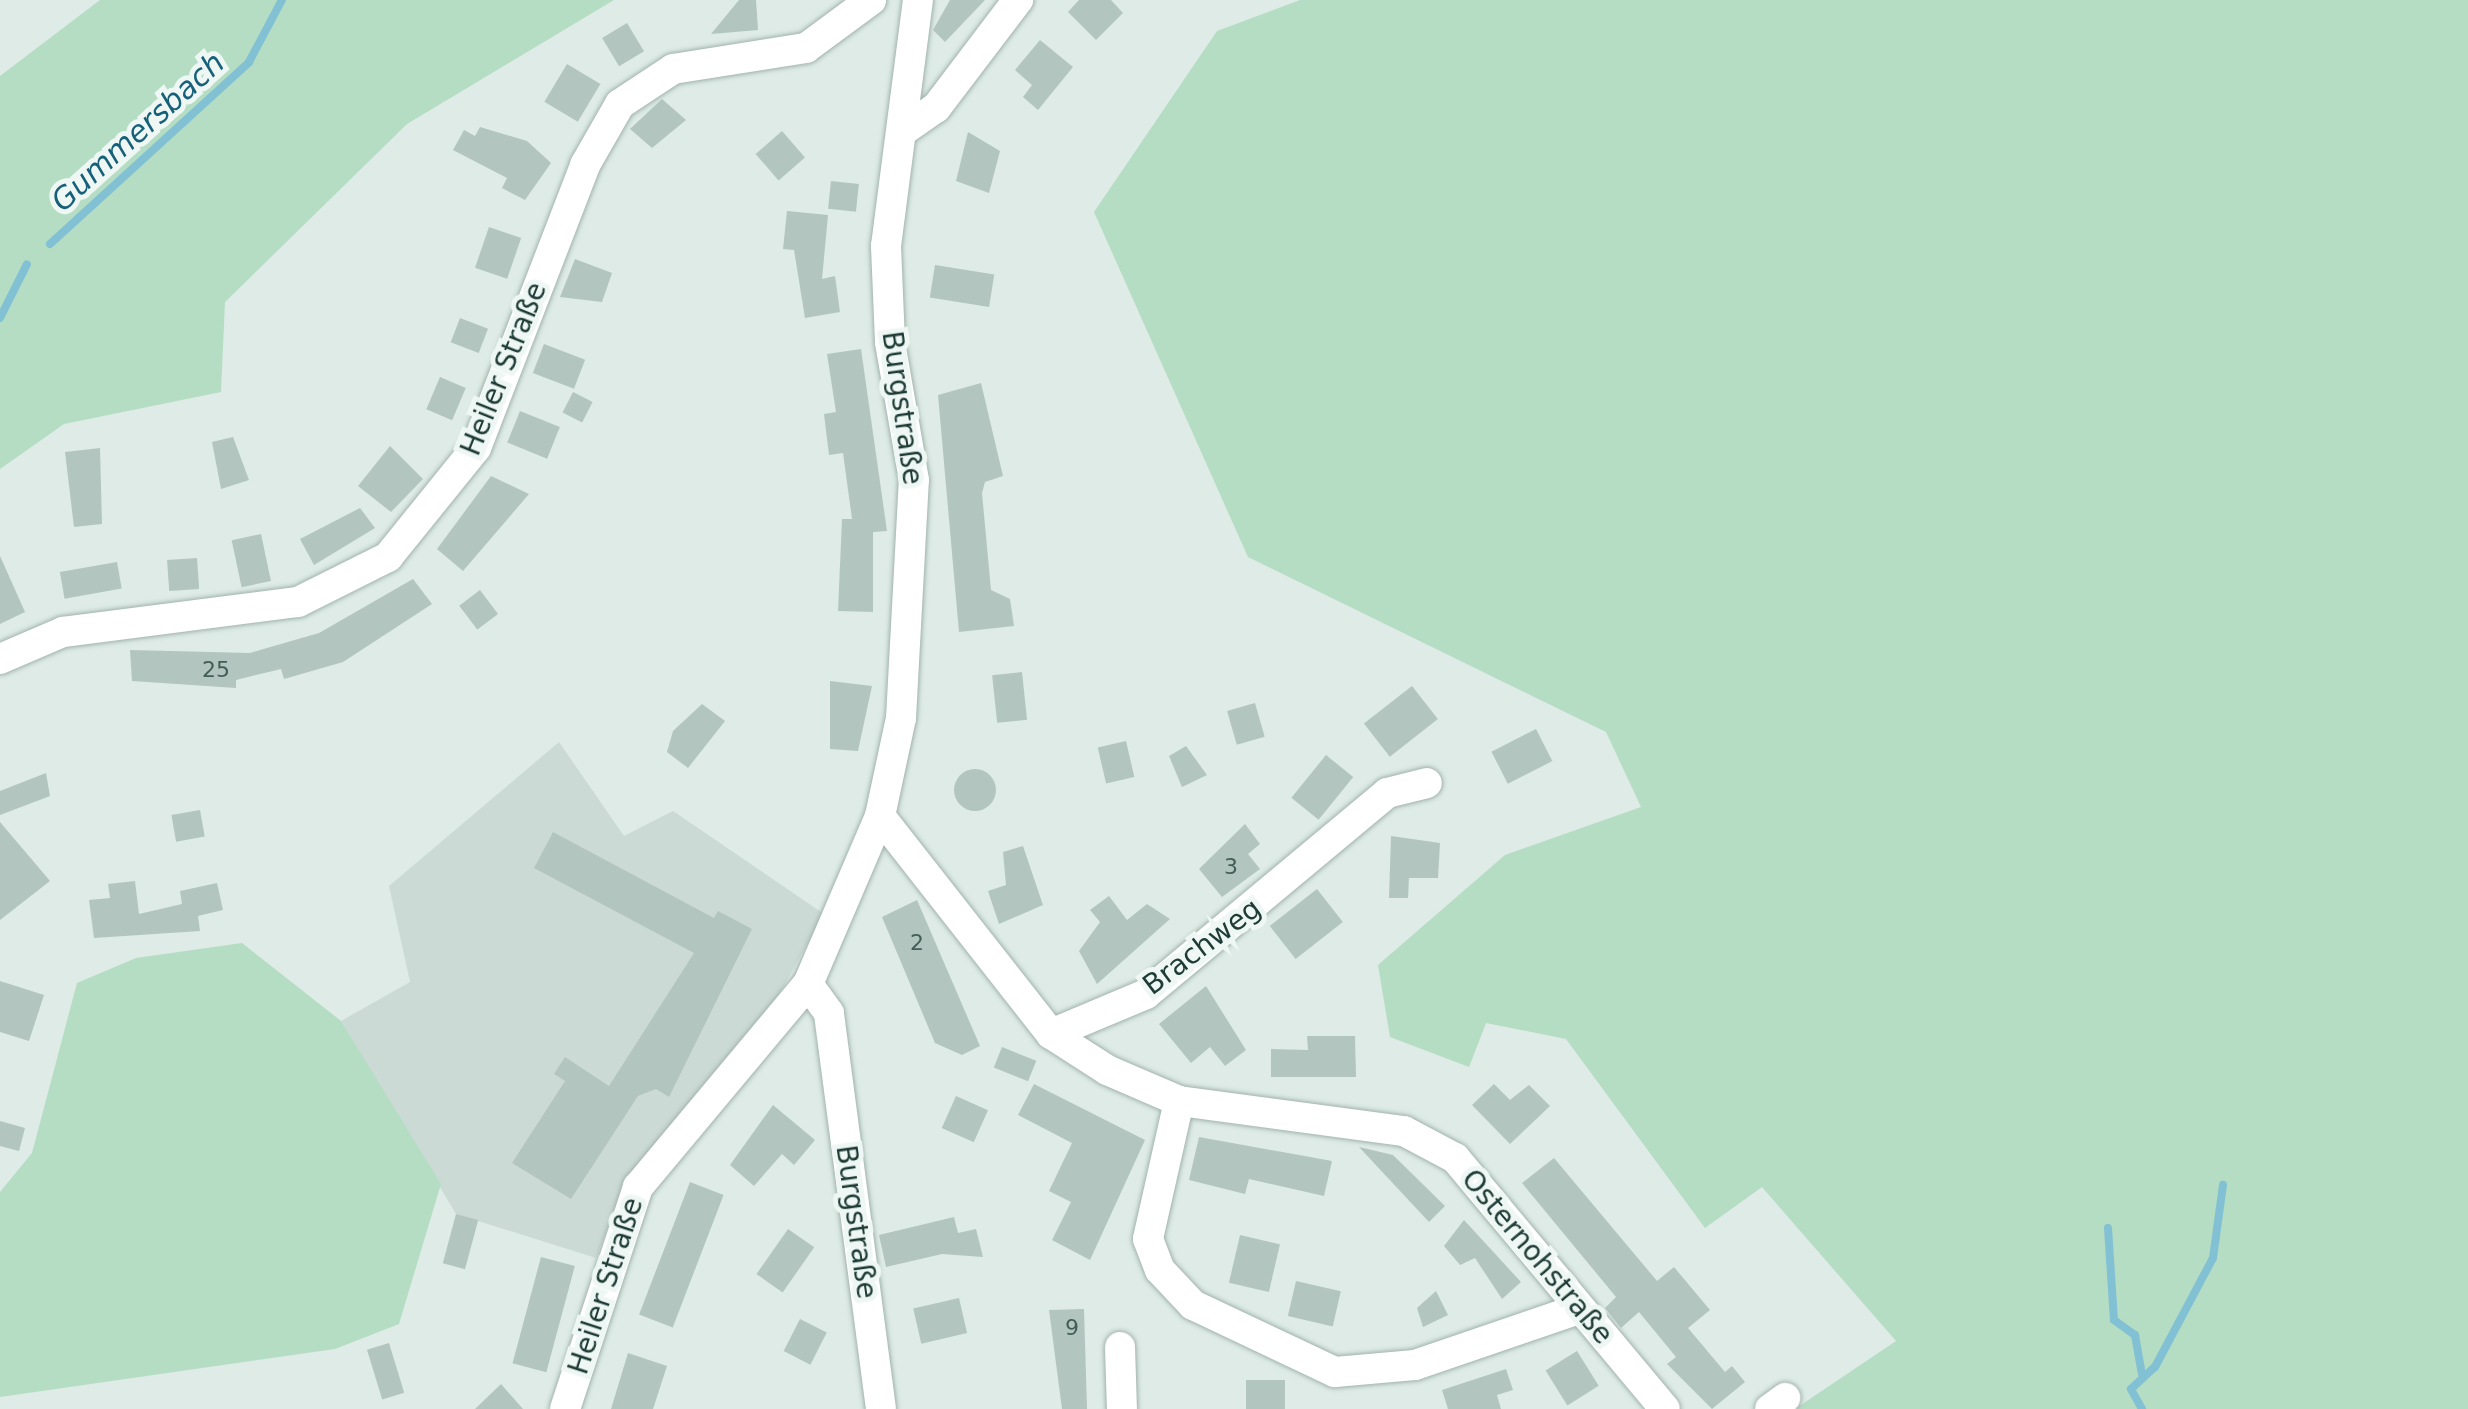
<!DOCTYPE html>
<meta charset="utf-8">
<style>
body{margin:0}
#map{position:relative;width:2468px;height:1409px;overflow:hidden;background:#deebe6;font-family:"DejaVu Sans",sans-serif}
div>[style]{position:absolute}
.built>*{inset:0;background:#ccdad5}
.green>*{inset:0;background:#b5ddc3}
.stream>*{height:8px;margin:-4px;padding:0 4px;transform-origin:4px;border-radius:4px;background:#82c1d4}
.building>*{inset:0;background:#b3c5bf;transform-origin:0 0}
.round{border-radius:50%}
.roads{filter:drop-shadow(0 0 2px #a1b3ad) drop-shadow(0 0 2px #a1b3ad)}
.minor>*{height:30px;margin:-15px;padding:0 15px;transform-origin:15px;border-radius:15px;background:#fff}
span{translate:-50% -50%;white-space:nowrap;text-align:center;line-height:1.15;-webkit-text-stroke:10px #eef7f3;paint-order:stroke}
.number-label{font-size:22px;color:#435e58}
.number-label span{-webkit-text-stroke-width:0}
.street-label{font-size:28px;color:#1e3b35}
.water-label{font-size:30px;color:#166179;font-style:italic}
</style>
<div id="map">
<div class="built">
<div style="clip-path:polygon(559px 742px,624px 836px,673px 811px,824px 914px,774px 1003px,625px 1183px,596px 1258px,456px 1214px,341px 1021px,410px 982px,389px 886px)"></div>
</div>
<div class="green">
<div style="clip-path:polygon(100px 0,614px 0,407px 124px,225px 302px,221px 392px,64px 424px,0 469px,0 76px)"></div>
<div style="clip-path:polygon(1300px 0,2468px 0,2468px 1409px,1795px 1409px,1896px 1341px,1762px 1187px,1705px 1228px,1566px 1039px,1486px 1023px,1469px 1067px,1390px 1037px,1378px 965px,1505px 855px,1641px 807px,1606px 732px,1248px 557px,1094px 212px,1217px 31px)"></div>
<div style="clip-path:polygon(242px 943px,341px 1021px,441px 1184px,399px 1324px,335px 1349px,0 1397px,0 1192px,32px 1153px,77px 983px,136px 958px)"></div>
</div>
<div class="stream">
<div style="left:50px;top:244px;width:270px;rotate:-42.4deg"></div>
<div style="left:249px;top:62px;width:70px;rotate:-62deg"></div>
<div style="left:0;top:318px;width:60px;rotate:-63.4deg"></div>
<div style="left:2108px;top:1228px;width:92px;rotate:86.3deg"></div>
<div style="left:2114px;top:1320px;width:26px;rotate:36deg"></div>
<div style="left:2135px;top:1335px;width:39px;rotate:80deg"></div>
<div style="left:2142px;top:1409px;width:23px;rotate:-119deg"></div>
<div style="left:2131px;top:1389px;width:33px;rotate:-43deg"></div>
<div style="left:2155px;top:1367px;width:123px;rotate:-62deg"></div>
<div style="left:2213px;top:1258px;width:74px;rotate:-82.2deg"></div>
</div>
<div class="building">
<div style="clip-path:polygon(739px 0,756px 0,758px 30px,711px 34px)"></div>
<div style="clip-path:polygon(950px 0,985px 0,945px 42px,933px 30px)"></div>
<div style="clip-path:polygon(1079px 0,1111px 0,1123px 13px,1096px 40px,1068px 12px)"></div>
<div style="left:627px;top:23px;width:33px;height:29px;rotate:59deg"></div>
<div style="clip-path:polygon(1040px 40px,1073px 67px,1038px 110px,1023px 97px,1032px 85px,1015px 70px)"></div>
<div style="left:567px;top:64px;width:39px;height:44px;rotate:31deg"></div>
<div style="clip-path:polygon(662px 99px,686px 120px,652px 148px,630px 129px)"></div>
<div style="clip-path:polygon(480px 127px,527px 141px,551px 163px,525px 200px,502px 188px,507px 178px,453px 150px,464px 130px,475px 136px)"></div>
<div style="left:782px;top:131px;width:35px;height:35px;rotate:49deg"></div>
<div style="clip-path:polygon(968px 132px,1000px 151px,989px 193px,956px 181px)"></div>
<div style="left:831px;top:181px;width:28px;height:28px;rotate:6deg"></div>
<div style="clip-path:polygon(787px 211px,828px 215px,822px 279px,835px 276px,840px 312px,805px 318px,794px 250px,783px 249px)"></div>
<div style="left:489px;top:227px;width:34px;height:43px;rotate:19deg"></div>
<div style="clip-path:polygon(575px 259px,612px 273px,602px 302px,560px 297px)"></div>
<div style="left:935px;top:265px;width:60px;height:33px;rotate:9deg"></div>
<div style="left:460px;top:318px;width:30px;height:26px;rotate:21deg"></div>
<div style="left:544px;top:344px;width:44px;height:31px;rotate:21deg"></div>
<div style="clip-path:polygon(861px 349px,887px 531px,873px 532px,873px 612px,838px 611px,842px 519px,852px 519px,843px 453px,829px 455px,824px 414px,836px 412px,827px 354px)"></div>
<div style="left:440px;top:377px;width:28px;height:35px;rotate:23deg"></div>
<div style="clip-path:polygon(981px 383px,1003px 476px,985px 482px,982px 493px,991px 590px,1010px 599px,1014px 626px,959px 632px,938px 395px)"></div>
<div style="left:573px;top:392px;width:22px;height:23px;rotate:27deg"></div>
<div style="left:520px;top:411px;width:43px;height:34px;rotate:22deg"></div>
<div style="clip-path:polygon(233px 437px,249px 480px,221px 489px,212px 442px)"></div>
<div style="clip-path:polygon(390px 446px,423px 479px,391px 512px,358px 486px)"></div>
<div style="clip-path:polygon(100px 448px,102px 524px,74px 527px,65px 452px)"></div>
<div style="clip-path:polygon(491px 476px,529px 494px,463px 571px,437px 549px)"></div>
<div style="clip-path:polygon(360px 508px,375px 528px,314px 565px,300px 539px)"></div>
<div style="left:261px;top:534px;width:48px;height:30px;rotate:78deg"></div>
<div style="clip-path:polygon(0 556px,25px 612px,0 624px)"></div>
<div style="left:197px;top:558px;width:31px;height:30px;rotate:86deg"></div>
<div style="left:117px;top:562px;width:27px;height:58px;rotate:80deg"></div>
<div style="clip-path:polygon(413px 579px,432px 604px,343px 662px,284px 679px,281px 669px,236px 680px,236px 688px,132px 681px,130px 650px,250px 653px,319px 633px)"></div>
<div style="left:480px;top:590px;width:30px;height:26px;rotate:53deg"></div>
<div style="left:1022px;top:672px;width:48px;height:30px;rotate:84deg"></div>
<div style="clip-path:polygon(830px 681px,872px 686px,858px 751px,830px 749px)"></div>
<div style="left:1412px;top:686px;width:42px;height:61px;rotate:52deg"></div>
<div style="left:1255px;top:703px;width:35px;height:29px;rotate:74deg"></div>
<div style="clip-path:polygon(702px 704px,725px 721px,688px 768px,667px 752px,673px 731px)"></div>
<div style="left:1536px;top:729px;width:36px;height:50px;rotate:63deg"></div>
<div style="left:1126px;top:741px;width:37px;height:29px;rotate:77deg"></div>
<div style="clip-path:polygon(1186px 746px,1207px 775px,1182px 787px,1169px 756px)"></div>
<div style="left:1326px;top:755px;width:35px;height:55px;rotate:39deg"></div>
<div class="round" style="left:954px;top:769px;width:42px;height:42px"></div>
<div style="clip-path:polygon(46px 773px,50px 796px,0 815px,0 791px)"></div>
<div style="left:200px;top:810px;width:27px;height:29px;rotate:80deg"></div>
<div style="clip-path:polygon(0 822px,50px 881px,0 920px)"></div>
<div style="clip-path:polygon(1245px 824px,1260px 844px,1248px 854px,1260px 869px,1222px 897px,1199px 869px)"></div>
<div style="clip-path:polygon(553px 832px,714px 918px,718px 911px,752px 929px,669px 1097px,656px 1089px,638px 1096px,571px 1199px,512px 1163px,565px 1081px,554px 1074px,565px 1057px,609px 1086px,694px 953px,534px 868px)"></div>
<div style="clip-path:polygon(1391px 836px,1440px 843px,1438px 878px,1409px 878px,1408px 898px,1389px 898px)"></div>
<div style="clip-path:polygon(1023px 846px,1043px 905px,999px 924px,988px 891px,1006px 885px,1003px 852px)"></div>
<div style="clip-path:polygon(135px 881px,139px 914px,182px 904px,180px 891px,217px 883px,223px 910px,198px 916px,200px 931px,94px 938px,89px 900px,110px 898px,108px 884px)"></div>
<div style="left:1317px;top:889px;width:42px;height:60px;rotate:52deg"></div>
<div style="clip-path:polygon(1109px 896px,1127px 920px,1147px 904px,1170px 919px,1097px 984px,1079px 951px,1100px 922px,1090px 910px)"></div>
<div style="clip-path:polygon(917px 900px,980px 1046px,962px 1055px,935px 1043px,882px 917px)"></div>
<div style="clip-path:polygon(0 981px,44px 995px,29px 1041px,0 1032px)"></div>
<div style="clip-path:polygon(1206px 986px,1246px 1050px,1225px 1066px,1210px 1047px,1191px 1063px,1159px 1024px)"></div>
<div style="clip-path:polygon(1307px 1036px,1355px 1036px,1356px 1077px,1271px 1077px,1271px 1049px,1308px 1050px)"></div>
<div style="left:1002px;top:1047px;width:37px;height:22px;rotate:22deg"></div>
<div style="clip-path:polygon(1034px 1084px,1145px 1140px,1090px 1260px,1052px 1240px,1071px 1202px,1049px 1191px,1072px 1143px,1018px 1115px)"></div>
<div style="clip-path:polygon(1494px 1084px,1510px 1100px,1529px 1085px,1550px 1106px,1510px 1144px,1472px 1105px)"></div>
<div style="left:956px;top:1096px;width:35px;height:35px;rotate:24deg"></div>
<div style="clip-path:polygon(773px 1105px,815px 1140px,794px 1165px,782px 1154px,754px 1186px,730px 1165px)"></div>
<div style="clip-path:polygon(0 1121px,25px 1128px,19px 1151px,0 1146px)"></div>
<div style="clip-path:polygon(1199px 1137px,1332px 1161px,1324px 1196px,1249px 1179px,1245px 1194px,1189px 1180px)"></div>
<div style="clip-path:polygon(1359px 1147px,1393px 1155px,1445px 1206px,1429px 1222px)"></div>
<div style="clip-path:polygon(1554px 1158px,1657px 1281px,1674px 1267px,1710px 1310px,1688px 1328px,1725px 1372px,1732px 1366px,1745px 1382px,1712px 1409px,1667px 1364px,1676px 1357px,1639px 1312px,1621px 1328px,1605px 1308px,1616px 1297px,1522px 1183px)"></div>
<div style="left:690px;top:1182px;width:36px;height:142px;rotate:21deg"></div>
<div style="left:456px;top:1214px;width:23px;height:51px;rotate:15deg"></div>
<div style="clip-path:polygon(954px 1217px,958px 1233px,976px 1229px,983px 1257px,942px 1254px,886px 1267px,879px 1235px)"></div>
<div style="clip-path:polygon(1464px 1220px,1521px 1282px,1502px 1299px,1475px 1258px,1460px 1265px,1444px 1246px)"></div>
<div style="left:788px;top:1229px;width:32px;height:55px;rotate:35deg"></div>
<div style="left:1240px;top:1235px;width:41px;height:49px;rotate:13deg"></div>
<div style="left:541px;top:1257px;width:35px;height:110px;rotate:15deg"></div>
<div style="left:1296px;top:1281px;width:46px;height:36px;rotate:13deg"></div>
<div style="clip-path:polygon(1436px 1291px,1448px 1315px,1423px 1327px,1417px 1308px)"></div>
<div style="left:959px;top:1298px;width:36px;height:47px;rotate:77deg"></div>
<div style="clip-path:polygon(1084px 1309px,1087px 1409px,1062px 1409px,1049px 1310px)"></div>
<div style="left:800px;top:1319px;width:30px;height:36px;rotate:27deg"></div>
<div style="left:389px;top:1343px;width:52px;height:23px;rotate:73deg"></div>
<div style="left:1577px;top:1351px;width:41px;height:37px;rotate:58deg"></div>
<div style="clip-path:polygon(628px 1353px,667px 1366px,653px 1409px,611px 1409px)"></div>
<div style="clip-path:polygon(1506px 1369px,1513px 1390px,1497px 1395px,1501px 1409px,1448px 1409px,1442px 1390px)"></div>
<div style="left:1246px;top:1380px;width:39px;height:29px"></div>
<div style="clip-path:polygon(501px 1384px,523px 1409px,475px 1409px)"></div>
</div>
<div class="roads">
<div class="minor">
<div style="left:904px;top:130px;width:39px;rotate:-35deg"></div>
<div style="left:936px;top:108px;width:136px;rotate:-52.8deg"></div>
<div style="left:0;top:659px;width:69px;rotate:-23.2deg"></div>
<div style="left:63px;top:632px;width:237px;rotate:-7.3deg"></div>
<div style="left:298px;top:602px;width:101px;rotate:-26.6deg"></div>
<div style="left:388px;top:557px;width:140px;rotate:-51.1deg"></div>
<div style="left:476px;top:448px;width:303px;rotate:-68.9deg"></div>
<div style="left:585px;top:165px;width:70px;rotate:-60.2deg"></div>
<div style="left:620px;top:104px;width:64px;rotate:-33.4deg"></div>
<div style="left:673px;top:69px;width:135px;rotate:-9deg"></div>
<div style="left:806px;top:48px;width:81px;rotate:-36.4deg"></div>
<div style="left:880px;top:816px;width:277px;rotate:51.9deg"></div>
<div style="left:1051px;top:1034px;width:67px;rotate:32.7deg"></div>
<div style="left:1107px;top:1070px;width:78px;rotate:23.3deg"></div>
<div style="left:1179px;top:1101px;width:227px;rotate:7.6deg"></div>
<div style="left:1404px;top:1131px;width:58px;rotate:27.9deg"></div>
<div style="left:1455px;top:1158px;width:327px;rotate:50.1deg"></div>
<div style="left:1051px;top:1034px;width:103px;rotate:-22.8deg"></div>
<div style="left:1146px;top:994px;width:314px;rotate:-39.8deg"></div>
<div style="left:1387px;top:793px;width:41px;rotate:-14deg"></div>
<div style="left:1179px;top:1101px;width:141px;rotate:102.7deg"></div>
<div style="left:1148px;top:1239px;width:33px;rotate:69deg"></div>
<div style="left:1160px;top:1270px;width:48px;rotate:46.7deg"></div>
<div style="left:1193px;top:1305px;width:157px;rotate:25.3deg"></div>
<div style="left:1335px;top:1372px;width:80px;rotate:-5deg"></div>
<div style="left:1415px;top:1365px;width:173px;rotate:-18.9deg"></div>
<div style="left:1120px;top:1347px;width:62px;rotate:88.2deg"></div>
<div style="left:565px;top:1409px;width:234px;rotate:-71.8deg"></div>
<div style="left:638px;top:1187px;width:265px;rotate:-50.1deg"></div>
<div style="left:881px;top:1409px;width:399px;rotate:-97.5deg"></div>
<div style="left:829px;top:1013px;width:36px;rotate:-126deg"></div>
<div style="left:808px;top:984px;width:183px;rotate:-66.8deg"></div>
<div style="left:880px;top:816px;width:100px;rotate:-77.9deg"></div>
<div style="left:901px;top:718px;width:238px;rotate:-86.9deg"></div>
<div style="left:914px;top:480px;width:140px;rotate:-99.9deg"></div>
<div style="left:890px;top:342px;width:96px;rotate:-92.4deg"></div>
<div style="left:886px;top:246px;width:248px;rotate:-82.6deg"></div>
<div style="left:1770px;top:1409px;width:19px;rotate:-36deg"></div>
</div>
</div>
<div class="number-label">
<span style="left:216px;top:670px">25</span>
<span style="left:1231px;top:867px">3</span>
<span style="left:917px;top:943px">2</span>
<span style="left:1072px;top:1328px">9</span>
</div>
<div class="street-label">
<span style="left:504px;top:369px;rotate:-68deg">Heiler Straße</span>
<span style="left:902px;top:408px;rotate:82deg">Burgstraße</span>
<span style="left:1202px;top:947px;rotate:-37deg">Brachweg</span>
<span style="left:856px;top:1222px;rotate:82deg">Burgstraße</span>
<span style="left:1537px;top:1257px;rotate:50deg">Osternohstraße</span>
<span style="left:606px;top:1286px;rotate:-72deg">Heiler Straße</span>
</div>
<div class="water-label">
<span style="left:138px;top:132px;rotate:-42deg">Gummersbach</span>
</div>
</div>
